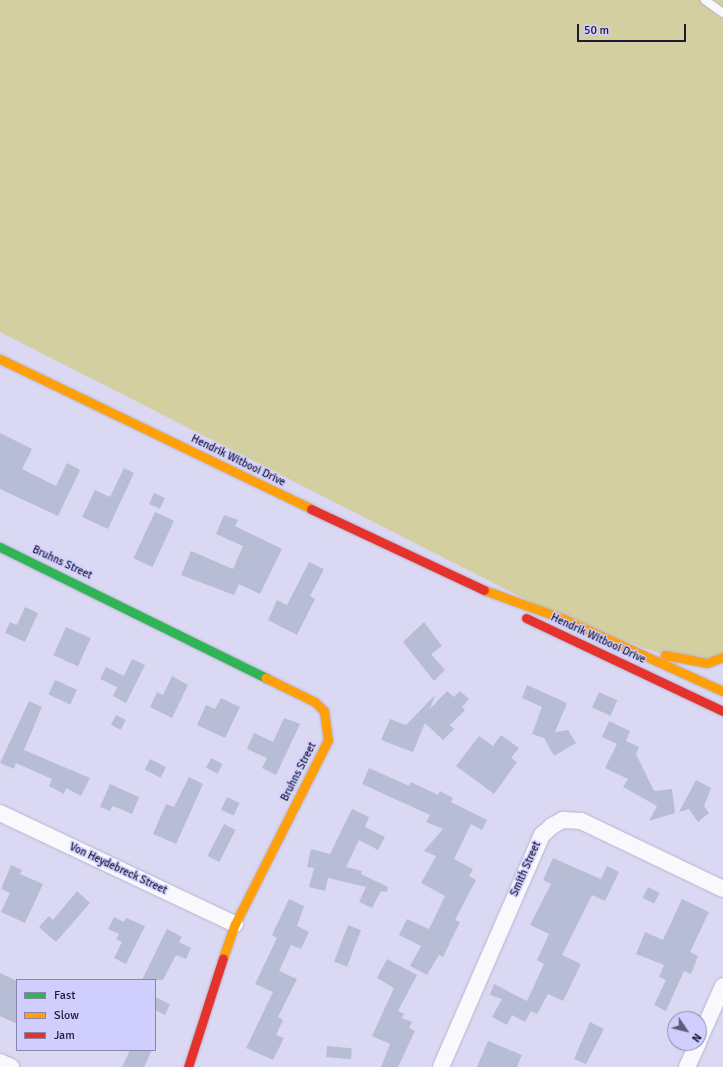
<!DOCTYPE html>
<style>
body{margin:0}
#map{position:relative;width:723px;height:1067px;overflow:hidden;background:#dad8f2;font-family:Signika,sans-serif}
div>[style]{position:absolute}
.green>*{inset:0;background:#d3cfa1}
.building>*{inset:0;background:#b8bdd6;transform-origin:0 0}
.roads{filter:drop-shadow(0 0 1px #b7b5cf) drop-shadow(0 0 1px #b7b5cf)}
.lane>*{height:8px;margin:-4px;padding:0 4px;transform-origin:4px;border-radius:4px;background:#f9f9fd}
.street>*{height:16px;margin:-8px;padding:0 8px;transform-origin:8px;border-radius:8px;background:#f9f9fd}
.fast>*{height:9px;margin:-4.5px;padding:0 4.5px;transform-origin:4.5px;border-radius:4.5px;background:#30b455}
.slow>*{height:9px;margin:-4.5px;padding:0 4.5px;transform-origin:4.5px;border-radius:4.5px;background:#ff9f0a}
.jam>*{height:9px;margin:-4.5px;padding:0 4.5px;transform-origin:4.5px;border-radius:4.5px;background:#e5322d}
span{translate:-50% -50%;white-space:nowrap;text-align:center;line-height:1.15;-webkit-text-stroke:3px #cfcefd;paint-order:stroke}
.street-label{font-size:11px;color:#1d1a37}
.legend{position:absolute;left:16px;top:979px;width:140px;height:72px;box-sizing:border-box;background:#cfcefd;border:1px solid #8886ae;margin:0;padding:5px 7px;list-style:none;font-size:12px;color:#1d1a37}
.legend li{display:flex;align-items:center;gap:8px;height:20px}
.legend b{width:20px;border:1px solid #8886ae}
.north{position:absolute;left:667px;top:1011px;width:40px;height:40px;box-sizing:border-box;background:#cfcefd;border:1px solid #8886ae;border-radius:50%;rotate:125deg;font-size:11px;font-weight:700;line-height:16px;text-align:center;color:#1d1a37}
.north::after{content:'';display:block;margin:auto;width:14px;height:18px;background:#5f5c78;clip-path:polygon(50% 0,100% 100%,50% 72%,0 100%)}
.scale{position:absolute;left:577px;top:24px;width:109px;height:18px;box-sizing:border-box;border:2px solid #1d1a37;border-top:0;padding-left:5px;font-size:12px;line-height:14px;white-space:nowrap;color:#1d1a37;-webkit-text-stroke:3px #cfcefd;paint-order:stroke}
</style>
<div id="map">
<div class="green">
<div style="clip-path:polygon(0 0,723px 0,723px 657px,675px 659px,564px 619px,0 332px)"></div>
</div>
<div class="building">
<div style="clip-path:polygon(0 433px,32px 449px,22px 469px,56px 486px,67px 463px,80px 470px,58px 516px,0 489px)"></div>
<div style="clip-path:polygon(124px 468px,134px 473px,108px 529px,82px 517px,95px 490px,110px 497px)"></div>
<div style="left:154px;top:493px;width:12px;height:12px;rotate:24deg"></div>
<div style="left:155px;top:512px;width:21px;height:51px;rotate:25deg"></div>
<div style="clip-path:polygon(224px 515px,238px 520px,235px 526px,282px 549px,260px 594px,239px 584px,234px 595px,181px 575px,191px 551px,233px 569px,243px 546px,216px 534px)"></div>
<div style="clip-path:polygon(309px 562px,324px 569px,310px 596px,315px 599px,297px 635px,268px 620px,277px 600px,287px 605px)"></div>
<div style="clip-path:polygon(25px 607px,38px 613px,25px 642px,5px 633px,10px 622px,17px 625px)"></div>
<div style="clip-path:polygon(424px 622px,442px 646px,431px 654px,445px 670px,434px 681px,403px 642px)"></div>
<div style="left:66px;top:627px;width:27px;height:31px;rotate:24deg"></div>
<div style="clip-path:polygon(132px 659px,145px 665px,126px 703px,113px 696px,117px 687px,100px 679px,106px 667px,124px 676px)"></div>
<div style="clip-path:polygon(172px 676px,188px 685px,172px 718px,150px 707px,157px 692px,163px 695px)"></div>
<div style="left:55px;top:680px;width:24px;height:16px;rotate:24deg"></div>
<div style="clip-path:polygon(527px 685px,567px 703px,555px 732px,568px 730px,576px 743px,554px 756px,544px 738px,532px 734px,542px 707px,522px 698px)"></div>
<div style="clip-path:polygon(447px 691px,454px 697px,460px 691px,469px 699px,462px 707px,465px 710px,450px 725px,454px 729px,443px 740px,425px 723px,413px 752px,381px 740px,390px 719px,406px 725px,435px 695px,430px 709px)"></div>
<div style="left:599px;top:692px;width:20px;height:17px;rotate:24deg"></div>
<div style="clip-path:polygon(221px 698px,240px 707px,225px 738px,197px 725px,206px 705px,215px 709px)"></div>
<div style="clip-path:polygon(29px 701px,42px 707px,24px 750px,90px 778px,81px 796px,66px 788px,64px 794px,49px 786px,52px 779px,16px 763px,14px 769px,0 763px)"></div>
<div style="left:116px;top:715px;width:11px;height:11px;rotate:27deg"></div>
<div style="clip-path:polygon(284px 718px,300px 724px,276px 775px,262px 768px,267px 758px,247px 749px,254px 733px,273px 742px)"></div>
<div style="clip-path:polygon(609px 721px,630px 731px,626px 741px,639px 747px,636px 754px,654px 791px,672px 789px,675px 813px,649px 821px,657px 806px,623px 787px,628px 779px,605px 768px,617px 744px,602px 737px)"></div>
<div style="clip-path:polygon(501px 735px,519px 748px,511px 758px,517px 762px,494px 794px,456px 766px,479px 736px,493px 746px)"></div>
<div style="left:211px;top:758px;width:13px;height:11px;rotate:27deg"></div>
<div style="left:150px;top:759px;width:18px;height:12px;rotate:27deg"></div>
<div style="clip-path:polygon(369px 768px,409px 786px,411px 782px,438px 795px,440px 791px,453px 798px,451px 802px,487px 820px,482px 830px,471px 824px,454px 859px,473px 869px,469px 876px,476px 880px,455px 920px,460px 922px,443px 957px,439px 955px,427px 975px,410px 966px,421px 946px,399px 935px,407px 919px,429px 929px,445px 896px,421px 883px,436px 856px,424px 851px,443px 829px,426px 822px,430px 815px,362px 784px)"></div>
<div style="clip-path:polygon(189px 777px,203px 784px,176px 844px,153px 834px,166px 804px,174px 807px)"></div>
<div style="clip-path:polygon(696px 780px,711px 788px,704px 806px,709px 813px,698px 822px,689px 809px,679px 812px)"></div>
<div style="clip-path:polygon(110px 784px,139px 797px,132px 814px,113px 806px,110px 811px,100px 807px)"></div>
<div style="left:227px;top:797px;width:14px;height:14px;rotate:25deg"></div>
<div style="clip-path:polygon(352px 809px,369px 817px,365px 827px,385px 837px,378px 850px,359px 840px,346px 867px,362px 871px,361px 874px,388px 887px,387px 892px,381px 891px,372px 908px,359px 902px,366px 887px,328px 878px,325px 891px,309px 887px,314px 868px,307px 867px,311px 849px,330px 854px)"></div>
<div style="left:224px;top:824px;width:13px;height:36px;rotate:27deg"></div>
<div style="clip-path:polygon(553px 858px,601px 879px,607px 866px,619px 872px,605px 901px,592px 895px,562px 955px,581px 964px,563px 1001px,548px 994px,537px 1014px,531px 1011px,525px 1022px,512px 1015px,507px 1025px,492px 1017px,502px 999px,490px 995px,494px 984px,527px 1001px,544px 964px,537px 960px,549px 934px,530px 925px,551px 884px,543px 880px)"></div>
<div style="clip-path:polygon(11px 865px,22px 870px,20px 874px,43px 884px,25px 923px,1px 912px,10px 893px,1px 889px)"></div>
<div style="left:648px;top:887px;width:13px;height:12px;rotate:27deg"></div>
<div style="clip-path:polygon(77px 891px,90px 903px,56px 942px,39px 927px,49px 916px,53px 920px)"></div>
<div style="clip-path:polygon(289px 899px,304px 906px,297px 926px,309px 932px,301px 949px,291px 945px,279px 971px,297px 979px,278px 1017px,283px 1020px,276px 1035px,284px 1038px,273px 1060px,246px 1048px,273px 992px,255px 984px,277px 938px,272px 935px)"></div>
<div style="clip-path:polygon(682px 899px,709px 912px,690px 952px,698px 956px,691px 974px,684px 971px,666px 1011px,654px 1005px,666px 980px,659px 977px,664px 965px,636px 954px,645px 932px,663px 940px)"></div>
<div style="clip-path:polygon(114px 917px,124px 922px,126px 918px,145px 926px,126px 964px,114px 958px,122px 942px,116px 939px,119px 934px,108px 929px)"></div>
<div style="left:348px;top:925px;width:14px;height:39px;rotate:21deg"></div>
<div style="clip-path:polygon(167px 929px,182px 937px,179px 942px,191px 948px,186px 959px,176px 955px,163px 980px,142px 980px)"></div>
<div style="clip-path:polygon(387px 959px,417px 975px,398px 1011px,404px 1014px,402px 1018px,412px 1022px,409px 1028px,415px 1031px,398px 1067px,381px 1067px,390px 1044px,372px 1036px,394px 988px,377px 978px)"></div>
<div style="clip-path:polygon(0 973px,17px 981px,17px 1024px,0 1016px)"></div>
<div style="clip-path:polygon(155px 997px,170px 1004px,165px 1015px,155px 1010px)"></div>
<div style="clip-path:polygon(590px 1022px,604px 1029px,586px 1064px,574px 1059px)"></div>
<div style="clip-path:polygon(488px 1041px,522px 1055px,517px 1067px,477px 1067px)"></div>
<div style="left:327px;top:1046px;width:25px;height:11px;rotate:5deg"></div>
<div style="clip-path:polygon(130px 1050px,152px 1050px,144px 1067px,122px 1067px)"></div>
</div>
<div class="roads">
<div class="lane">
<div style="left:705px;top:0;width:22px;rotate:36deg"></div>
</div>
<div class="street">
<div style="left:0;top:813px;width:260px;rotate:25.3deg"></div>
<div style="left:699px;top:1040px;width:59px;rotate:-66deg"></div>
<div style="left:0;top:1062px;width:12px;rotate:24deg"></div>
<div style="left:441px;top:1067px;width:253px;rotate:-66.5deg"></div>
<div style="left:542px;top:835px;width:13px;rotate:-42deg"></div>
<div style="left:552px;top:826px;width:13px;rotate:-29deg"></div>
<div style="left:563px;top:820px;width:18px;rotate:3deg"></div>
<div style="left:581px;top:821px;width:157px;rotate:25.6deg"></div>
<div style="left:687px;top:1067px;width:26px;rotate:-65deg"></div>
</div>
<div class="fast">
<div style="left:0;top:547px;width:297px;rotate:26.2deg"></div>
</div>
<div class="slow">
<div style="left:0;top:359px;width:345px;rotate:25.7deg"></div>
<div style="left:484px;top:590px;width:85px;rotate:19.9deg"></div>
<div style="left:564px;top:619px;width:175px;rotate:24.4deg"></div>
<div style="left:665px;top:655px;width:43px;rotate:10.8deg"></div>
<div style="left:707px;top:663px;width:17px;rotate:-21deg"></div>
<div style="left:223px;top:958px;width:36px;rotate:-71deg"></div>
<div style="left:235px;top:924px;width:206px;rotate:-63.2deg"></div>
<div style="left:328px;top:740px;width:29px;rotate:-98deg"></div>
<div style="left:324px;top:711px;width:13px;rotate:-135deg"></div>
<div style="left:315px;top:702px;width:55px;rotate:-153.9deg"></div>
</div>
<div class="jam">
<div style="left:311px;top:509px;width:191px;rotate:25.1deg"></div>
<div style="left:526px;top:618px;width:218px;rotate:25.3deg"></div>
<div style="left:188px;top:1067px;width:114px;rotate:-72.2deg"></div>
</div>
</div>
<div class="street-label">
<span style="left:238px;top:461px;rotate:26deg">Hendrik Witbooi Drive</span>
<span style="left:62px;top:563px;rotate:25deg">Bruhns Street</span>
<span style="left:598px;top:639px;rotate:25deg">Hendrik Witbooi Drive</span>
<span style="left:299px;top:772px;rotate:-63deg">Bruhns Street</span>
<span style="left:118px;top:869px;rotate:25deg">Von Heydebreck Street</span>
<span style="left:526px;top:869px;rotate:-66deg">Smith Street</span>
</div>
<ul class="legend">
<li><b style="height:5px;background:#30b455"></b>Fast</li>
<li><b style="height:5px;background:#ff9f0a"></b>Slow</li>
<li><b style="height:5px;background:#e5322d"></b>Jam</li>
</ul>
<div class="north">N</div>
<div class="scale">50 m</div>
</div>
